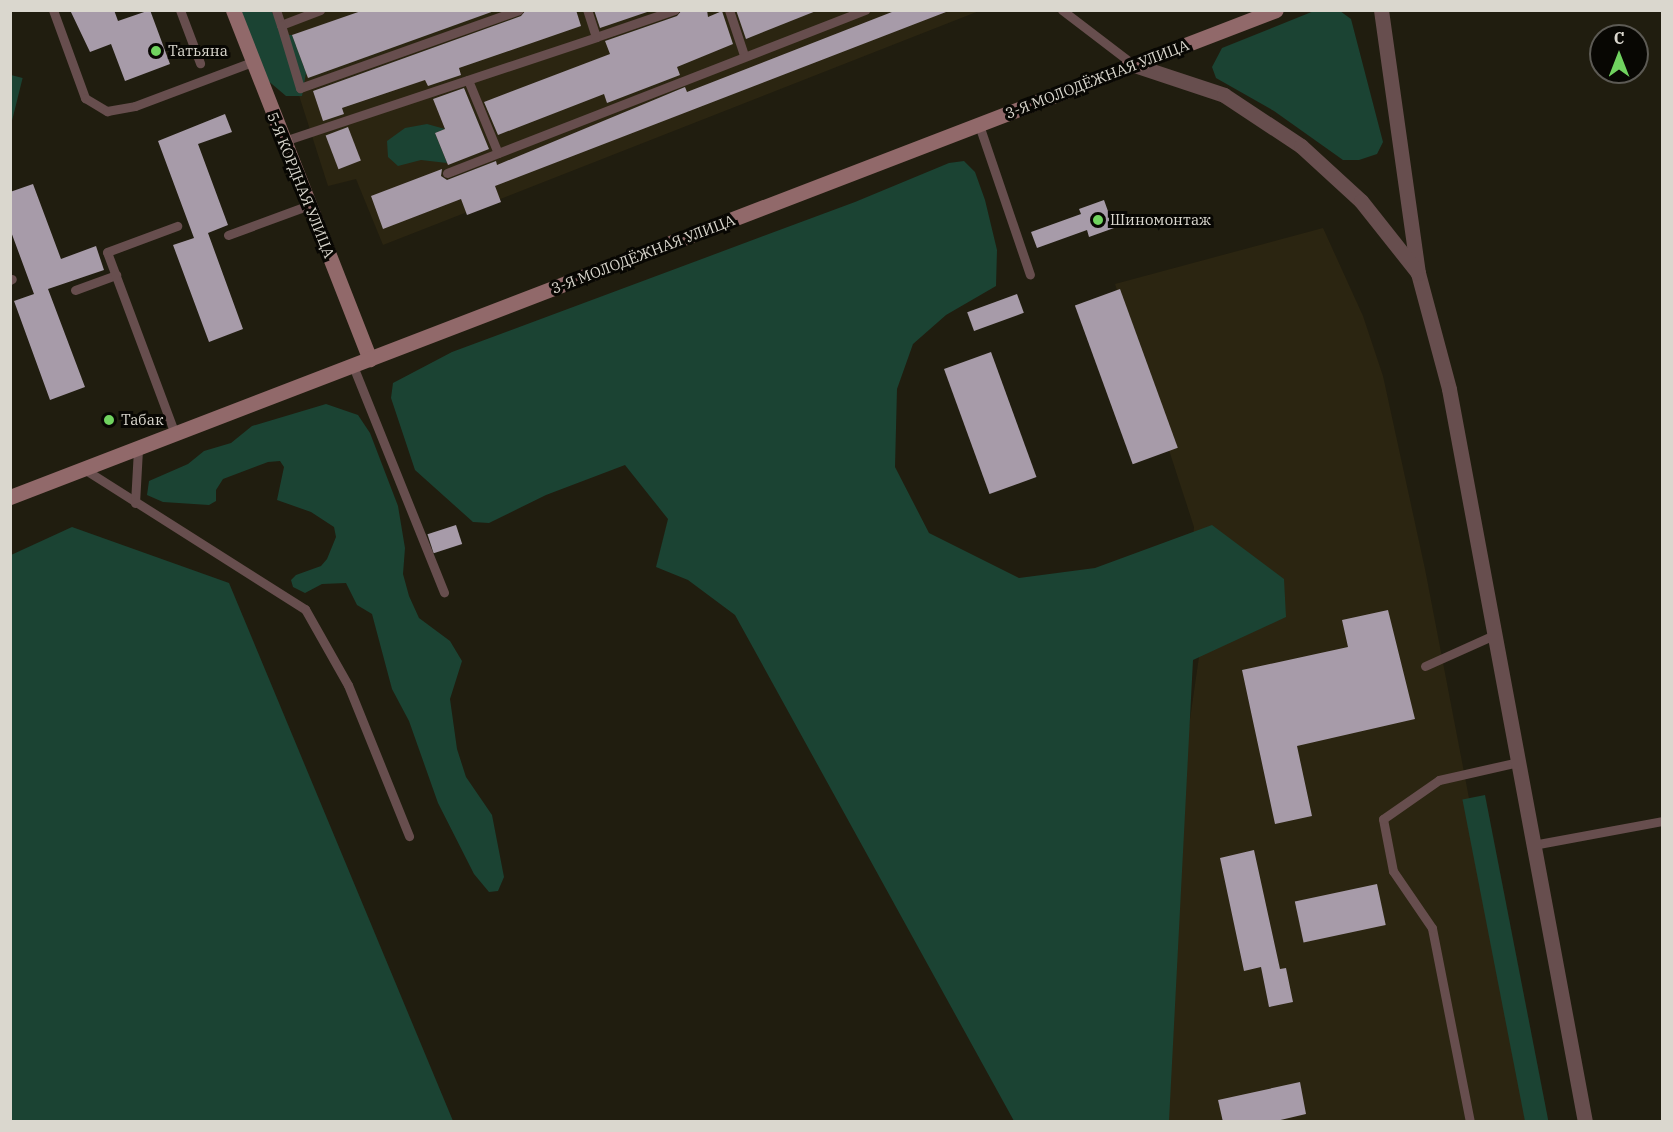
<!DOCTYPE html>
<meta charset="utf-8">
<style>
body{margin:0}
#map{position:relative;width:1673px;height:1132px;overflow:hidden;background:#201d0f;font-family:"IBM Plex Serif",serif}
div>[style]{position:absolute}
.built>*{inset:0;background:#2b2511}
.green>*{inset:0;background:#1b4333;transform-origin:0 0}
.building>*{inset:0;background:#a79ba9;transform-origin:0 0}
.service>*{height:9px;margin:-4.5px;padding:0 4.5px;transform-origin:4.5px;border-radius:4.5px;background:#674e4e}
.minor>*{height:15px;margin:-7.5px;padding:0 7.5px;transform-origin:7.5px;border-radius:7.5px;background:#674e4e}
.secondary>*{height:15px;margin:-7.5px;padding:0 7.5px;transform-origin:7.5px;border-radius:7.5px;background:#91696a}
.dots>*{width:16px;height:16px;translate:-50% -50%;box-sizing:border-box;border:3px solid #080703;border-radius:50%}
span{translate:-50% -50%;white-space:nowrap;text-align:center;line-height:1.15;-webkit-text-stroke:6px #080703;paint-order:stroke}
.poi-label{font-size:15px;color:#dad7ce}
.left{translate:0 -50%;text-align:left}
.street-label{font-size:15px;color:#dad7ce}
.frame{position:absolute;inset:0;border:12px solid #dad7ce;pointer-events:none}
.north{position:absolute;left:1589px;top:24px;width:60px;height:60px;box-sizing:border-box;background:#080703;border:2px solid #5c5a54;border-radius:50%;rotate:0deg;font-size:16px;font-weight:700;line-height:24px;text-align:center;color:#dad7ce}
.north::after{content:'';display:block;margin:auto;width:21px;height:27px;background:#70d35f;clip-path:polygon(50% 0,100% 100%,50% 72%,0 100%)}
</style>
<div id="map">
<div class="built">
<div style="clip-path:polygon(272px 11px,979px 11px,383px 245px,356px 179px,328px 186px)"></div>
<div style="clip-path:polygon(1323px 228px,1363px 316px,1383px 376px,1425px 569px,1531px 1121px,1132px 1121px,1200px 650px,1183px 651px,1194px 527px,1115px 284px)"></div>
</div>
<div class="green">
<div style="clip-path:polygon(237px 11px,271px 11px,287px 35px,292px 35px,306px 73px,302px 96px,286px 96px,266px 79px)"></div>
<div style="clip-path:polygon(1314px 11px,1340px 11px,1351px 19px,1383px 142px,1377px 154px,1359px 160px,1343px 160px,1274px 111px,1216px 78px,1212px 67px,1222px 48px)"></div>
<div style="left:11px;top:75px;width:12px;height:85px;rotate:14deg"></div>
<div style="clip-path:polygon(427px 124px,445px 129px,435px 133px,447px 163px,421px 160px,398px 166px,388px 157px,387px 141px,405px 128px)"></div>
<div style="clip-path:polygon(964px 161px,975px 172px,985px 200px,997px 250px,996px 286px,946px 315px,913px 344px,897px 389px,895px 467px,929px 533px,1019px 578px,1095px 568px,1212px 525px,1284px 579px,1286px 617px,1193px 660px,1169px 1121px,1014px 1121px,735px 615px,688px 580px,656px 567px,668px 519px,625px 465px,546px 495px,489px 523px,473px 522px,415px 470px,391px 398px,393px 383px,452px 352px,855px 202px,949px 163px)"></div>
<div style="clip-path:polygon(326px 404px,358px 415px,370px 433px,398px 506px,405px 548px,403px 574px,409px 596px,419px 618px,450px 641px,462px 661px,450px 699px,457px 749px,466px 777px,492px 815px,504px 877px,498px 891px,489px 892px,474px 874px,438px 803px,409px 721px,392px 689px,372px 614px,357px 605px,346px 583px,322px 584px,305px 593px,293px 587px,291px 580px,296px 575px,321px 566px,327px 559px,336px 537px,334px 527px,311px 512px,277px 500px,284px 467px,280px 461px,268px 462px,223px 479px,216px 490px,216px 501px,209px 505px,163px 502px,147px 495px,149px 481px,188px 464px,204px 451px,231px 443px,252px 426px)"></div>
<div style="clip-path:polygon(72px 527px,229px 583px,453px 1121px,11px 1121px,11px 555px)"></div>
<div style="left:1485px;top:795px;width:332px;height:23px;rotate:79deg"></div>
</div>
<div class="building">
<div style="clip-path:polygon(70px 10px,114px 10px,118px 21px,150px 10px,170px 64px,125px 81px,111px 44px,90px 52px)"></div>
<div style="clip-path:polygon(364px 10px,497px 10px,308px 78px,292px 35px)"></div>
<div style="clip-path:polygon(526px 10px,576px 10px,581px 26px,459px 68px,461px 75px,428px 86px,425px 80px,342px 108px,344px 114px,323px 121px,313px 91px,521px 16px)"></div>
<div style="clip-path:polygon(594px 10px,653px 10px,600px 28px)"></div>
<div style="clip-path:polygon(682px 10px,707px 10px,708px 17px,722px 11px,733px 44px,677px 67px,680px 75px,607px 103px,604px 94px,498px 135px,484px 102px,610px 54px,605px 41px,677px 16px)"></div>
<div style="clip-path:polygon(736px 10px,816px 10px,816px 11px,746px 39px)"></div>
<div style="clip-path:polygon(897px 10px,946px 12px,495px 186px,501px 202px,467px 215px,461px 199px,383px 229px,371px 196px,442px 169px,441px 176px,447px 180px,496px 161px,497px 165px,685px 87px,687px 92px)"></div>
<div style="clip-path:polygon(464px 88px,489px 149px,448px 165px,435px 133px,445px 129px,433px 99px)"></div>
<div style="clip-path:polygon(225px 114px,232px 132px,198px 144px,228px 225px,208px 233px,243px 329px,209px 342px,173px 245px,194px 238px,158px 141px)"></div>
<div style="left:348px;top:127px;width:36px;height:24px;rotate:69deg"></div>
<div style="clip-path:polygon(33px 184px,61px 259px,96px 246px,104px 270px,48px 289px,85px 387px,50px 400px,14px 301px,34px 294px,10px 229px,10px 192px)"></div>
<div style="clip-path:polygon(1104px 200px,1114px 228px,1089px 237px,1087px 230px,1037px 248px,1031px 232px,1081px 214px,1079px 209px)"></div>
<div style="left:1120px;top:289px;width:169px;height:48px;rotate:70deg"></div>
<div style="left:1017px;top:294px;width:20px;height:53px;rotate:70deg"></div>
<div style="left:991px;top:352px;width:133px;height:50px;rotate:70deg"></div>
<div style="left:456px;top:525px;width:20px;height:30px;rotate:72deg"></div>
<div style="clip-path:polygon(1388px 610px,1415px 719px,1297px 746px,1312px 816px,1275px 824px,1242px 670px,1348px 647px,1342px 620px)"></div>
<div style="clip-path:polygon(1254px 850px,1280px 969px,1286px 968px,1293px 1002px,1269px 1007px,1261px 967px,1244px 971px,1220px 858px)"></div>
<div style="left:1377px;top:884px;width:42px;height:84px;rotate:78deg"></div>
<div style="clip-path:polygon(1300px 1082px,1306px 1114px,1272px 1122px,1223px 1122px,1218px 1100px)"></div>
</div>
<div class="service">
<div style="left:53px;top:10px;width:94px;rotate:70deg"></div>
<div style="left:85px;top:98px;width:26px;rotate:31deg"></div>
<div style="left:107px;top:111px;width:28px;rotate:-10deg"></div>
<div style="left:135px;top:106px;width:125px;rotate:-20.6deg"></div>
<div style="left:180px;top:10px;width:57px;rotate:69.3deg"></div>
<div style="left:276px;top:10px;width:16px;rotate:72deg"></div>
<div style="left:281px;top:25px;width:42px;rotate:-21deg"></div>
<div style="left:729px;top:10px;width:47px;rotate:71.6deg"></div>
<div style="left:1062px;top:10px;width:91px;rotate:37.4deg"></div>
<div style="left:281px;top:25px;width:66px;rotate:73.2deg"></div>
<div style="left:300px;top:88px;width:232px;rotate:-19.6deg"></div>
<div style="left:596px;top:37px;width:83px;rotate:-18.9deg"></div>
<div style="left:468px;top:80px;width:79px;rotate:67.7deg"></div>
<div style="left:979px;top:125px;width:158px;rotate:71.2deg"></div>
<div style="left:284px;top:141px;width:329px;rotate:-18.4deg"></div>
<div style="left:596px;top:37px;width:28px;rotate:-108deg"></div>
<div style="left:447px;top:173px;width:449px;rotate:-21.3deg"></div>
<div style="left:228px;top:235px;width:86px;rotate:-20.3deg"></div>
<div style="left:10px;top:280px;width:2px;rotate:-27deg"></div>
<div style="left:75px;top:290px;width:44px;rotate:-20.1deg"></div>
<div style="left:353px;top:366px;width:244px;rotate:68.1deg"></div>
<div style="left:175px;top:434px;width:194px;rotate:-110.5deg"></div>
<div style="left:107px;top:252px;width:75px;rotate:-20.4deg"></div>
<div style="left:84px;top:469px;width:262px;rotate:32.4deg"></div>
<div style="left:305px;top:609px;width:87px;rotate:60.5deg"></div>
<div style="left:348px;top:685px;width:163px;rotate:68deg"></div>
<div style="left:135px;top:503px;width:54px;rotate:-86.8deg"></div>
<div style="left:1425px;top:666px;width:76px;rotate:-24.2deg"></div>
<div style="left:1533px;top:845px;width:131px;rotate:-10.5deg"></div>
<div style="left:1470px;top:1122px;width:198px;rotate:-101.1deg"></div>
<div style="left:1432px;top:928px;width:69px;rotate:-124.4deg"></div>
<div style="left:1393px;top:871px;width:53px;rotate:-100.9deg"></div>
<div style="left:1383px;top:819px;width:68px;rotate:-34.9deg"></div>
<div style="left:1439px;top:780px;width:81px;rotate:-12.8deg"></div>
</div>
<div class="minor">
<div style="left:1381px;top:10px;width:266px;rotate:82deg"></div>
<div style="left:1418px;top:273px;width:120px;rotate:75deg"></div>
<div style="left:1449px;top:389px;width:746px;rotate:79.49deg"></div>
<div style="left:1134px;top:65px;width:95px;rotate:18.4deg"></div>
<div style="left:1224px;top:95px;width:92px;rotate:33.5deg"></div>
<div style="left:1301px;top:146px;width:81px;rotate:42.5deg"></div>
<div style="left:1361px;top:201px;width:92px;rotate:51.6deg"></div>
</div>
<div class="secondary">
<div style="left:233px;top:10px;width:375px;rotate:68.6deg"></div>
<div style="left:10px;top:497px;width:1356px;rotate:-21.04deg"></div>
</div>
<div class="dots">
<div style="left:156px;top:51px;background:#70d35f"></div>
<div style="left:1098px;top:220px;background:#70d35f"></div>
<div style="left:109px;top:420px;background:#70d35f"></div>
</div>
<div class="poi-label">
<span class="left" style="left:168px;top:51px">Татьяна</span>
<span class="left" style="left:1110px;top:220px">Шиномонтаж</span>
<span class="left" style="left:121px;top:420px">Табак</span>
</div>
<div class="street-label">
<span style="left:1097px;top:79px;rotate:-21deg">3-Я МОЛОДЁЖНАЯ УЛИЦА</span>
<span style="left:301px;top:185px;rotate:68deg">5-Я КОРДНАЯ УЛИЦА</span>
<span style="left:643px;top:254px;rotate:-21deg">3-Я МОЛОДЁЖНАЯ УЛИЦА</span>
</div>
<div class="frame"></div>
<div class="north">С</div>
</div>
